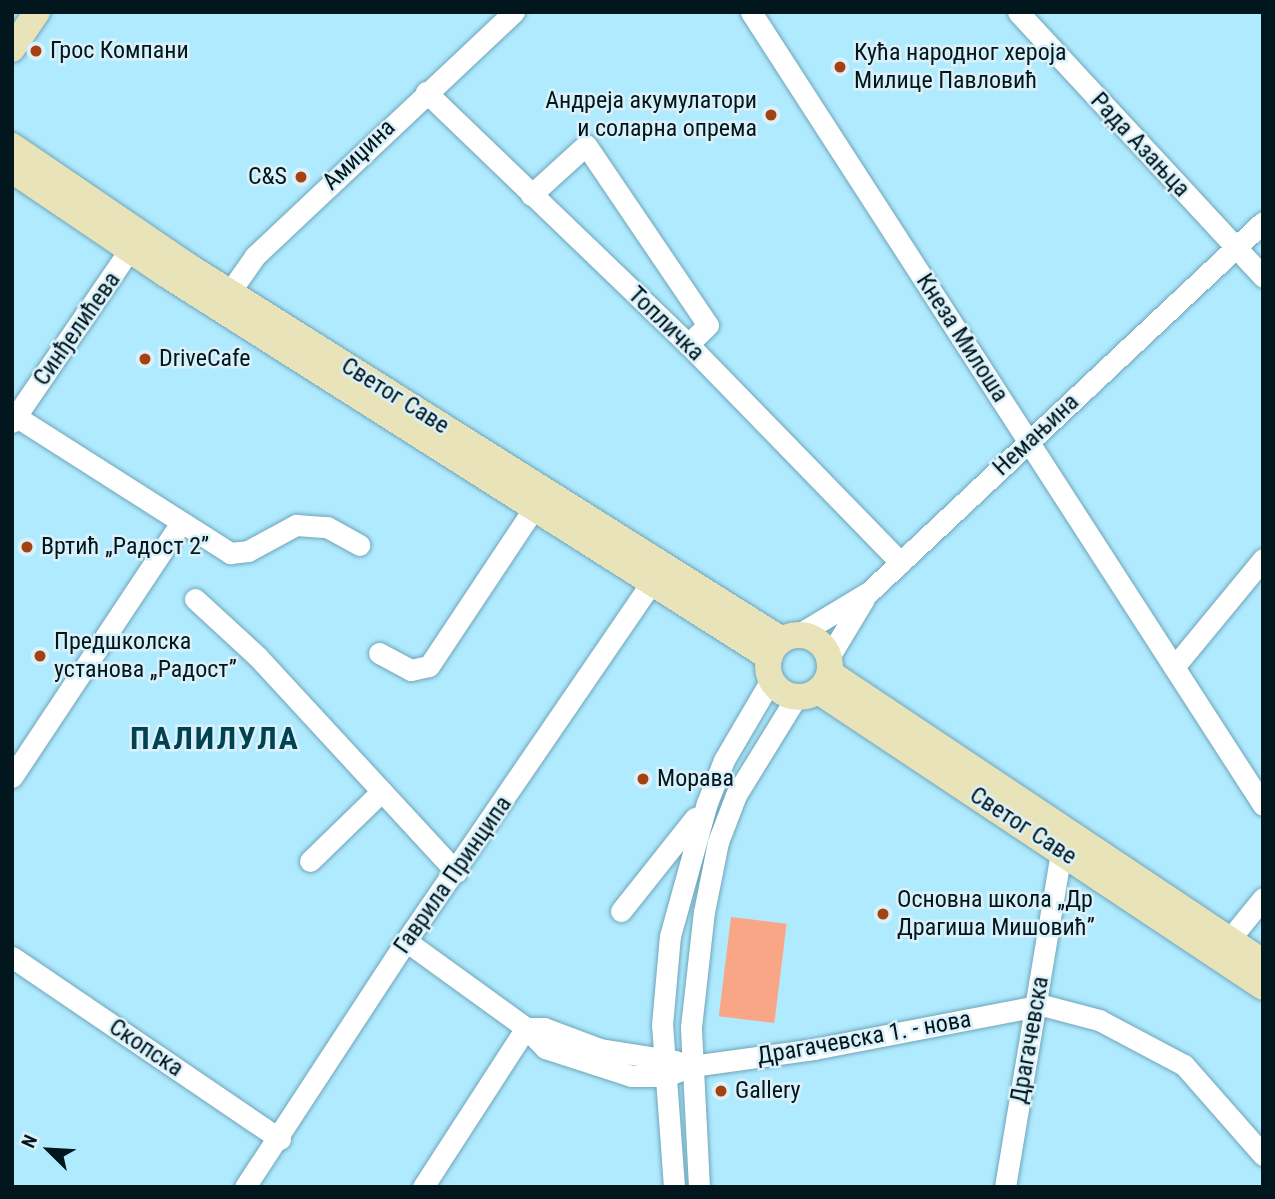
<!DOCTYPE html>
<meta charset="utf-8">
<style>
body{margin:0}
#map{position:relative;width:1275px;height:1199px;overflow:hidden;background:#b0eaff;font-family:"Roboto Condensed",sans-serif}
div>[style]{position:absolute}
.green>*{inset:0;background:#f9a686;transform-origin:0 0}
.roads{filter:drop-shadow(0 0 2px #6ea5b9) drop-shadow(0 0 2px #6ea5b9)}
.minor>*{height:21px;margin:-10.5px;padding:0 10.5px;transform-origin:10.5px;border-radius:10.5px;background:#fff}
.major>*{height:26px;margin:-13px;padding:0 13px;transform-origin:13px;border-radius:13px;background:#e8e3b8}
.major>.ring{margin:-13px;padding:0;box-sizing:content-box;background:none;border:26px solid #e8e3b8;border-radius:50%}
.dots>*{width:19px;height:19px;translate:-50% -50%;box-sizing:border-box;border:4px solid #dbf1f9;border-radius:50%}
span{translate:-50% -50%;white-space:nowrap;text-align:center;line-height:1.15;-webkit-text-stroke:5px #dbf1f9;paint-order:stroke}
.poi-label{font-size:24px;color:#01161d}
.left{translate:0 -50%;text-align:left}
.right{translate:-100% -50%;text-align:right}
.street-label{font-size:24px;color:#01161d}
.district-label{font-size:32px;color:#004152;font-weight:700;letter-spacing:2px}
.frame{position:absolute;inset:0;border:14px solid #01161d;pointer-events:none}
.north{position:absolute;left:14px;top:1115px;width:70px;height:70px;-webkit-text-stroke:5px #dbf1f9;paint-order:stroke;rotate:294deg;font-size:19px;font-weight:700;line-height:28px;text-align:center;color:#01161d}
.north::after{content:'';display:block;margin:auto;width:24px;height:32px;background:#01161d;clip-path:polygon(50% 0,100% 100%,50% 72%,0 100%)}
</style>
<div id="map">
<div class="green">
<div style="left:731px;top:917px;width:56px;height:100px;rotate:7deg"></div>
</div>
<div class="roads">
<div class="minor">
<div style="left:751px;top:12px;width:944px;rotate:57.15deg"></div>
<div style="left:1018px;top:12px;width:361px;rotate:47.2deg"></div>
<div style="left:426px;top:92px;width:364px;rotate:43.9deg"></div>
<div style="left:688px;top:344px;width:305px;rotate:45.8deg"></div>
<div style="left:531px;top:195px;width:74px;rotate:-42.3deg"></div>
<div style="left:586px;top:145px;width:217px;rotate:55.9deg"></div>
<div style="left:708px;top:325px;width:28px;rotate:136deg"></div>
<div style="left:222px;top:303px;width:57px;rotate:-54.9deg"></div>
<div style="left:255px;top:256px;width:356px;rotate:-43.3deg"></div>
<div style="left:12px;top:414px;width:259px;rotate:32.5deg"></div>
<div style="left:230px;top:553px;width:18px;rotate:-6deg"></div>
<div style="left:248px;top:551px;width:55px;rotate:-28.4deg"></div>
<div style="left:296px;top:525px;width:31px;rotate:4deg"></div>
<div style="left:327px;top:527px;width:37px;rotate:29deg"></div>
<div style="left:12px;top:422px;width:225px;rotate:-55.7deg"></div>
<div style="left:195px;top:599px;width:84px;rotate:42.6deg"></div>
<div style="left:257px;top:656px;width:294px;rotate:47.3deg"></div>
<div style="left:799px;top:634px;width:82px;rotate:-31deg"></div>
<div style="left:869px;top:592px;width:540px;rotate:-43.2deg"></div>
<div style="left:379px;top:653px;width:36px;rotate:28deg"></div>
<div style="left:411px;top:670px;width:18px;rotate:-13deg"></div>
<div style="left:429px;top:666px;width:190px;rotate:-56.4deg"></div>
<div style="left:829px;top:657px;width:68px;rotate:-58.9deg"></div>
<div style="left:1174px;top:667px;width:140px;rotate:-50.5deg"></div>
<div style="left:12px;top:777px;width:304px;rotate:-56.4deg"></div>
<div style="left:310px;top:861px;width:100px;rotate:-44.2deg"></div>
<div style="left:621px;top:911px;width:119px;rotate:-51.5deg"></div>
<div style="left:406px;top:941px;width:148px;rotate:35.9deg"></div>
<div style="left:526px;top:1028px;width:28px;rotate:46deg"></div>
<div style="left:545px;top:1048px;width:90px;rotate:18deg"></div>
<div style="left:631px;top:1076px;width:35px"></div>
<div style="left:666px;top:1076px;width:28px;rotate:-21deg"></div>
<div style="left:692px;top:1066px;width:123px;rotate:-7.9deg"></div>
<div style="left:814px;top:1049px;width:232px;rotate:-10.9deg"></div>
<div style="left:1042px;top:1005px;width:59px;rotate:14.7deg"></div>
<div style="left:1099px;top:1020px;width:96px;rotate:27.9deg"></div>
<div style="left:1184px;top:1065px;width:120px;rotate:48.7deg"></div>
<div style="left:1220px;top:951px;width:68px;rotate:-50.9deg"></div>
<div style="left:12px;top:957px;width:324px;rotate:34.2deg"></div>
<div style="left:526px;top:1028px;width:18px"></div>
<div style="left:544px;top:1028px;width:60px;rotate:20.6deg"></div>
<div style="left:600px;top:1049px;width:77px;rotate:9deg"></div>
<div style="left:245px;top:1187px;width:294px;rotate:-56.8deg"></div>
<div style="left:406px;top:941px;width:450px;rotate:-55.6deg"></div>
<div style="left:423px;top:1187px;width:189px;rotate:-57.1deg"></div>
<div style="left:674px;top:1187px;width:162px;rotate:-94.2deg"></div>
<div style="left:662px;top:1025px;width:89px;rotate:-84.9deg"></div>
<div style="left:670px;top:936px;width:138px;rotate:-74.5deg"></div>
<div style="left:707px;top:803px;width:46px;rotate:-68.4deg"></div>
<div style="left:724px;top:760px;width:93px;rotate:-59.6deg"></div>
<div style="left:699px;top:1187px;width:160px;rotate:-92.9deg"></div>
<div style="left:691px;top:1027px;width:116px;rotate:-83.6deg"></div>
<div style="left:704px;top:912px;width:71px;rotate:-78.7deg"></div>
<div style="left:718px;top:842px;width:50px;rotate:-69deg"></div>
<div style="left:736px;top:795px;width:116px;rotate:-58.4deg"></div>
<div style="left:1005px;top:1187px;width:341px;rotate:-80.5deg"></div>
</div>
<div class="major">
<div style="left:12px;top:49px;width:45px;rotate:-56deg"></div>
<div style="left:12px;top:146px;width:217px;rotate:34.3deg"></div>
<div style="left:191px;top:268px;width:698px;rotate:32.19deg"></div>
<div style="left:12px;top:170px;width:184px;rotate:34.1deg"></div>
<div style="left:164px;top:273px;width:717px;rotate:32.4deg"></div>
<div class="ring" style="left:768px;top:635px;width:36px;height:36px"></div>
<div style="left:830px;top:673px;width:521px;rotate:33.72deg"></div>
<div style="left:818px;top:691px;width:534px;rotate:33.63deg"></div>
</div>
</div>
<div class="dots">
<div style="left:36px;top:51px;background:#a64211"></div>
<div style="left:840px;top:67px;background:#a64211"></div>
<div style="left:771px;top:115px;background:#a64211"></div>
<div style="left:301px;top:177px;background:#a64211"></div>
<div style="left:145px;top:359px;background:#a64211"></div>
<div style="left:27px;top:547px;background:#a64211"></div>
<div style="left:40px;top:656px;background:#a64211"></div>
<div style="left:643px;top:779px;background:#a64211"></div>
<div style="left:883px;top:914px;background:#a64211"></div>
<div style="left:721px;top:1091px;background:#a64211"></div>
</div>
<div class="poi-label">
<span class="left" style="left:50px;top:51px">Грос Компани</span>
<span class="left" style="left:854px;top:67px">Кућа народног хероја<br>Милице Павловић</span>
<span class="right" style="left:757px;top:115px">Андреја акумулатори<br>и соларна опрема</span>
<span class="right" style="left:287px;top:177px">C&amp;S</span>
<span class="left" style="left:159px;top:359px">DriveCafe</span>
<span class="left" style="left:41px;top:547px">Вртић „Радост 2”</span>
<span class="left" style="left:54px;top:656px">Предшколска<br>установа „Радост”</span>
<span class="left" style="left:657px;top:779px">Морава</span>
<span class="left" style="left:897px;top:914px">Основна школа „Др<br>Драгиша Мишовић”</span>
<span class="left" style="left:735px;top:1091px">Gallery</span>
</div>
<div class="street-label">
<span style="left:1140px;top:145px;rotate:47deg">Рада Азањца</span>
<span style="left:359px;top:155px;rotate:-44deg">Амиџина</span>
<span style="left:666px;top:324px;rotate:44deg">Топличка</span>
<span style="left:77px;top:329px;rotate:-55deg">Синђелићева</span>
<span style="left:962px;top:338px;rotate:57deg">Кнеза Милоша</span>
<span style="left:395px;top:396px;rotate:32deg">Светог Саве</span>
<span style="left:1036px;top:435px;rotate:-43deg">Немањина</span>
<span style="left:1023px;top:826px;rotate:33deg">Светог Саве</span>
<span style="left:453px;top:875px;rotate:-55deg">Гаврила Принципа</span>
<span style="left:864px;top:1038px;rotate:-10deg">Драгачевска 1. - нова</span>
<span style="left:1030px;top:1040px;rotate:-80deg">Драгачевска</span>
<span style="left:146px;top:1048px;rotate:34deg">Скопска</span>
</div>
<div class="district-label">
<span style="left:215px;top:738px">ПАЛИЛУЛА</span>
</div>
<div class="frame"></div>
<div class="north">N</div>
</div>
